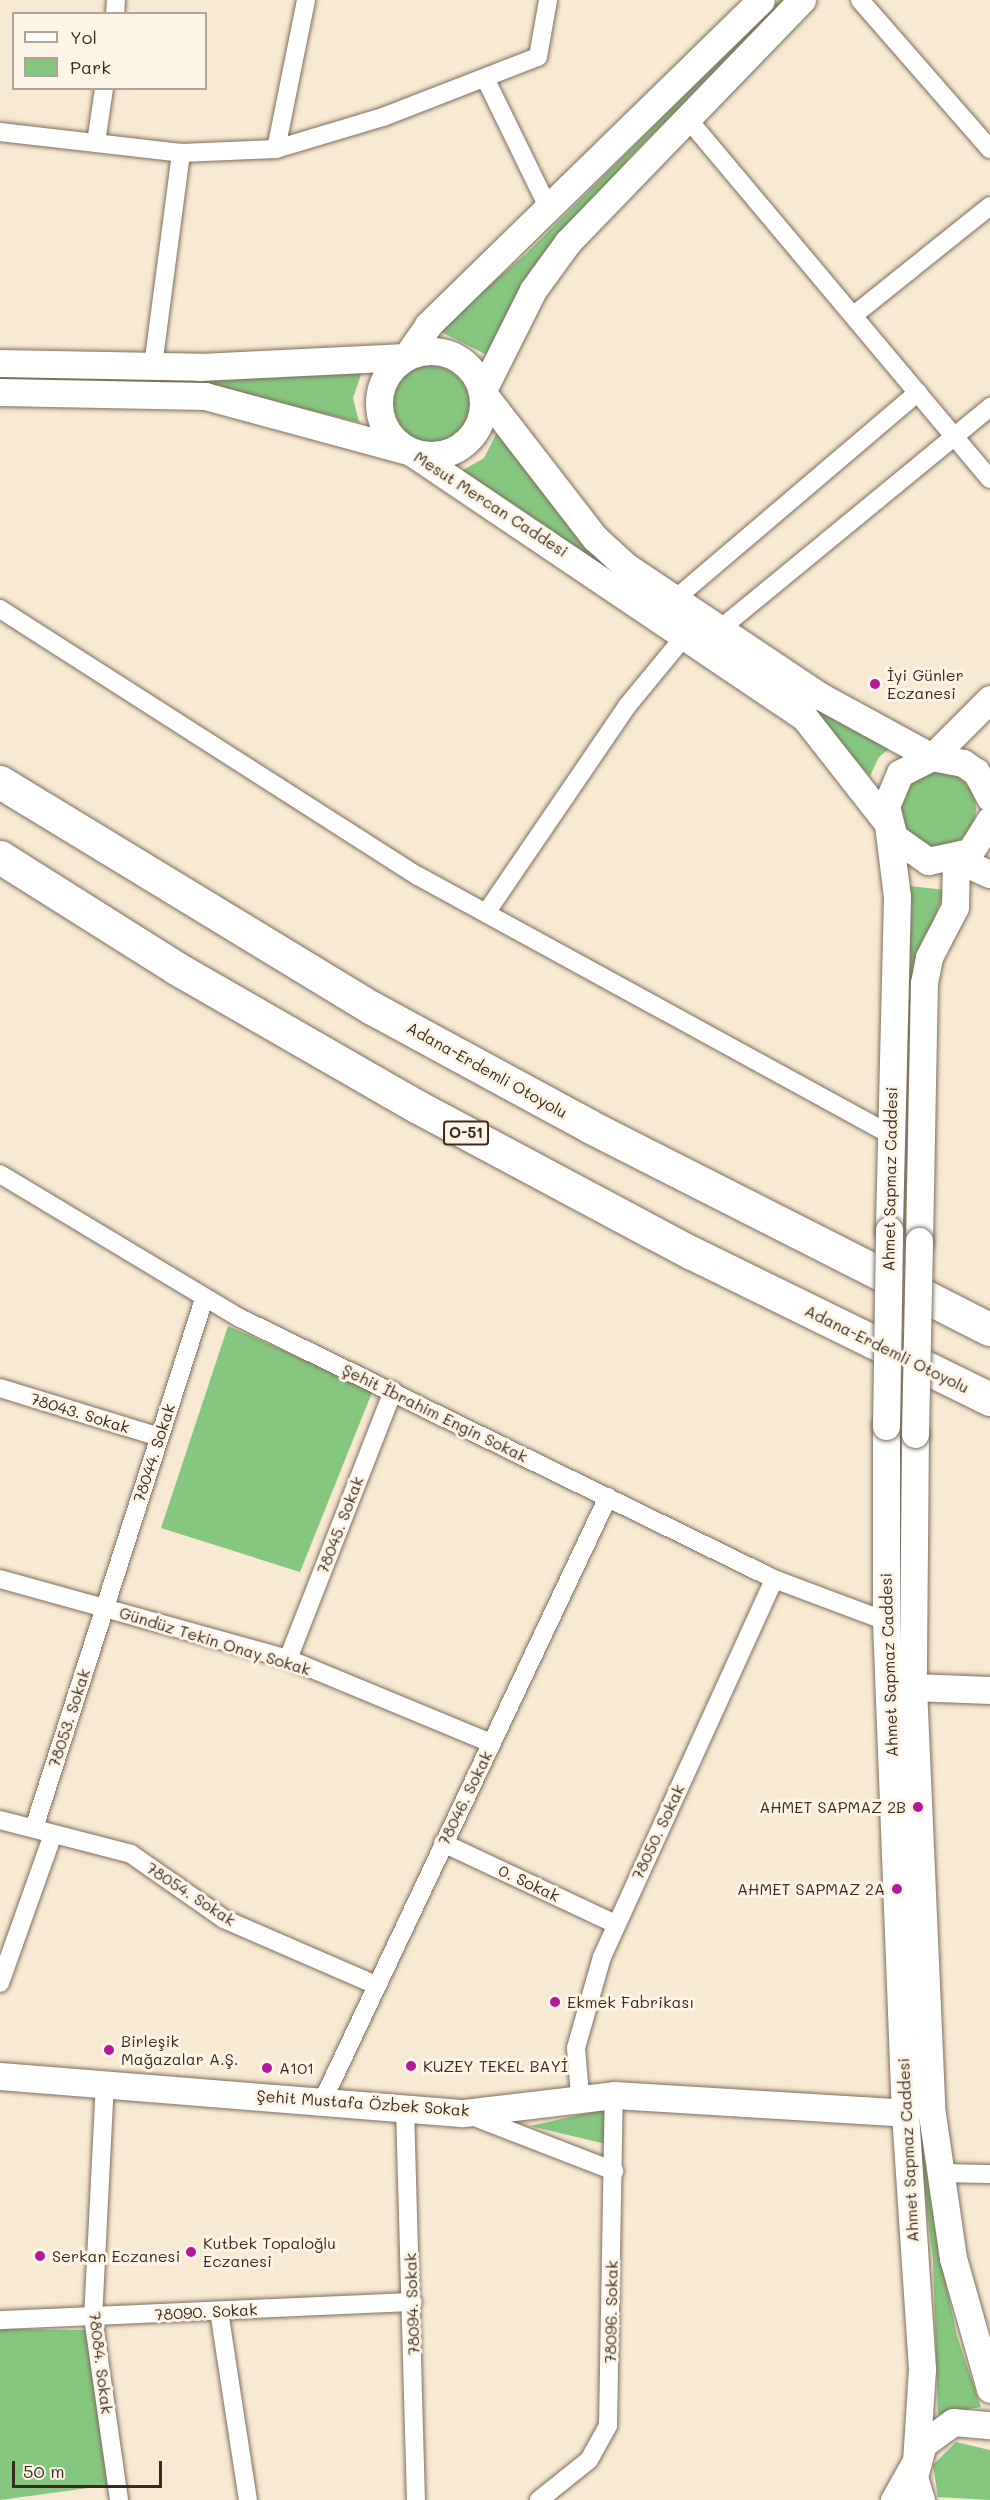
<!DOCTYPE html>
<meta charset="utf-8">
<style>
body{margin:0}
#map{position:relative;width:990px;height:2500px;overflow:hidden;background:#f8e9d2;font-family:Mali,sans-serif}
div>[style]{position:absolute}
.green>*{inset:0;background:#86c77f}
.round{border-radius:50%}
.roads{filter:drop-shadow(0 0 2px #7d6d5d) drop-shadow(0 0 2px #7d6d5d)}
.street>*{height:18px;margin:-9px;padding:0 9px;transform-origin:9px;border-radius:9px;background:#fff}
.secondary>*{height:27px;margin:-13.5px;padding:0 13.5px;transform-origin:13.5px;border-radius:13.5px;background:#fff}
.secondary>.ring{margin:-13.5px;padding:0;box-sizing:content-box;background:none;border:27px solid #fff;border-radius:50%}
.highway>*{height:33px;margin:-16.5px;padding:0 16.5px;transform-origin:16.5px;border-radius:16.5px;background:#fff}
.bridges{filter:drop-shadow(0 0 2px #7d6d5d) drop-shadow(0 0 2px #7d6d5d)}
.secondary-bridge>*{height:27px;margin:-13.5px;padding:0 13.5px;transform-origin:13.5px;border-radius:13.5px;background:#fff}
.dots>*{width:16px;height:16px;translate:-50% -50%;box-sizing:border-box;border:3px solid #fcf5e5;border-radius:50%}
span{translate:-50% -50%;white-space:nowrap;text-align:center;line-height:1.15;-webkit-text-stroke:6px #fcf5e5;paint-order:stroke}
.shield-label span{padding:2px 4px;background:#fcf5e5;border:2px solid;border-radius:4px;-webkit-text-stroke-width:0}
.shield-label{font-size:15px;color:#3b2a1e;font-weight:700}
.street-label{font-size:16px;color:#3b2a1e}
.poi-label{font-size:16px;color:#3b2a1e}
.left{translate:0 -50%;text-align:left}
.right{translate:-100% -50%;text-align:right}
.legend{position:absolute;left:12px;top:12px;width:195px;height:78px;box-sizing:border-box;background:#fcf5e5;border:2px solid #afa495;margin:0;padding:8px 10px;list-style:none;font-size:18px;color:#3b2a1e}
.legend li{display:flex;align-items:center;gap:12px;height:30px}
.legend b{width:30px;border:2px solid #afa495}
.scale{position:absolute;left:12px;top:2461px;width:150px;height:27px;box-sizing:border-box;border:3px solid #3b2a1e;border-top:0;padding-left:8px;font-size:18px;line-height:21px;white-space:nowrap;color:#3b2a1e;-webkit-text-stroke:4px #fcf5e5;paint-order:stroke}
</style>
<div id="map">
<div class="green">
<div style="clip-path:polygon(779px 0,789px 0,631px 156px,538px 267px,489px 356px,437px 330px,526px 254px)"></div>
<div class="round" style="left:388px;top:365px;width:82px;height:82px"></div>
<div style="clip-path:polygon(0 372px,362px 372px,353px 398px,359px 422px,198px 385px,0 383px)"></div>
<div style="clip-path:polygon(499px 428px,588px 550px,895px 744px,879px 757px,870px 776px,813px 714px,458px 473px,484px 458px)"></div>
<div class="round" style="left:900px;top:771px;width:76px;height:76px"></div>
<div style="clip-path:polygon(910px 886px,945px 890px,911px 980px,905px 1236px,900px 1233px)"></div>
<div style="clip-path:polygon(228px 1326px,373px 1390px,300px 1572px,161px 1528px)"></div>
<div style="clip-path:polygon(897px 1429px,902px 1430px,941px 2260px,957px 2336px,981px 2407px,938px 2415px,933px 2260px,915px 2112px,895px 1567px)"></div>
<div style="clip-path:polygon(606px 2109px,610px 2145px,530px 2126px)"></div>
<div style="clip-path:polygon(0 2329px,91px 2330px,111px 2485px,0 2500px)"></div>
<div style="clip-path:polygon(956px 2442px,990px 2450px,990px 2500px,938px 2497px,933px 2465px)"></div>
</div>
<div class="roads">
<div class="street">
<div style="left:860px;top:0;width:198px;rotate:48.9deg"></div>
<div style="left:115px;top:14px;width:14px;rotate:-86deg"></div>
<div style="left:486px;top:80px;width:144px;rotate:64deg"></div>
<div style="left:687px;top:118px;width:471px;rotate:50deg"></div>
<div style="left:0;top:132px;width:182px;rotate:6.6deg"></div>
<div style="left:181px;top:153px;width:95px;rotate:-2.4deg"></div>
<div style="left:276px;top:149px;width:112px;rotate:-16.7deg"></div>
<div style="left:383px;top:117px;width:166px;rotate:-21.2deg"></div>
<div style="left:538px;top:57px;width:58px;rotate:-80deg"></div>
<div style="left:96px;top:143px;width:56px;rotate:-81.7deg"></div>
<div style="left:276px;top:149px;width:152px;rotate:-78.6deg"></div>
<div style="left:854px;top:315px;width:174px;rotate:-38.7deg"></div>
<div style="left:153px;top:366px;width:215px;rotate:-82.5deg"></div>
<div style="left:675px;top:599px;width:319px;rotate:-40.4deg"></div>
<div style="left:0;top:609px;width:496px;rotate:32.6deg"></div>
<div style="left:418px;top:876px;width:539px;rotate:28.7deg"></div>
<div style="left:720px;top:629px;width:350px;rotate:-39.4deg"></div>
<div style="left:486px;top:913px;width:250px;rotate:-55.7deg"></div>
<div style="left:627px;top:706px;width:88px;rotate:-50.5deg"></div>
<div style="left:0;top:1174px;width:280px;rotate:31deg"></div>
<div style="left:240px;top:1318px;width:594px;rotate:26.05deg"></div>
<div style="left:774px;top:1579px;width:120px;rotate:20.6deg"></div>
<div style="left:0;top:1388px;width:166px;rotate:17.1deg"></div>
<div style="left:0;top:1579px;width:299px;rotate:15.5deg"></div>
<div style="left:288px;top:1659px;width:220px;rotate:22.5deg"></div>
<div style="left:288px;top:1659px;width:288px;rotate:-68.6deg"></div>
<div style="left:0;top:1820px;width:135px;rotate:14.5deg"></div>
<div style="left:131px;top:1854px;width:113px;rotate:35deg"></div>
<div style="left:224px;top:1919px;width:166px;rotate:23.5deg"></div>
<div style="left:34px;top:1828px;width:556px;rotate:-72.18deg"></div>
<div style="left:443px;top:1843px;width:190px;rotate:25.2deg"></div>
<div style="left:0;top:1983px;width:158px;rotate:-70.4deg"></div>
<div style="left:105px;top:2082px;width:235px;rotate:92.9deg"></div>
<div style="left:93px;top:2317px;width:185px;rotate:81.9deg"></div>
<div style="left:580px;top:2095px;width:47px;rotate:-94.9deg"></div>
<div style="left:576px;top:2048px;width:95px;rotate:-74.1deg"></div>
<div style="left:602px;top:1957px;width:415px;rotate:-65.5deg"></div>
<div style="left:323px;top:2100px;width:667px;rotate:-64.7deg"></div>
<div style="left:405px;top:2108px;width:392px;rotate:88.4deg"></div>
<div style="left:467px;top:2114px;width:158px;rotate:21.2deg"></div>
<div style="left:941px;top:2173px;width:49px;rotate:1.2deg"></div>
<div style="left:219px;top:2311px;width:191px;rotate:81.3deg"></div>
<div style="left:0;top:2320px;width:413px;rotate:-2.5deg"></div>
<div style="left:539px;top:2500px;width:64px;rotate:-38.7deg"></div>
<div style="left:589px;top:2460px;width:39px;rotate:-61deg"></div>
<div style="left:608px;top:2426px;width:331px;rotate:-89deg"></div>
</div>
<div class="secondary">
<div class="ring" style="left:379px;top:351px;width:77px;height:77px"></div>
<div style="left:406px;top:357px;width:39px;rotate:-55deg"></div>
<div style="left:428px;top:325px;width:465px;rotate:-44.3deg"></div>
<div style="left:0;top:363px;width:200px;rotate:1.1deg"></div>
<div style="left:200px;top:367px;width:206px;rotate:-2.8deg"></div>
<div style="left:0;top:392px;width:205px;rotate:1.1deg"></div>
<div style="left:205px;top:396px;width:213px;rotate:15.2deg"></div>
<div style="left:411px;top:452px;width:475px;rotate:34deg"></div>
<div style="left:805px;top:718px;width:135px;rotate:51.9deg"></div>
<div style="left:888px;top:824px;width:74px;rotate:83deg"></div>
<div style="left:897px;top:897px;width:333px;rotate:91.4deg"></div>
<div style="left:482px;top:392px;width:185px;rotate:52.3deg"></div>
<div style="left:595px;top:538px;width:43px;rotate:42.2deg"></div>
<div style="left:627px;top:567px;width:232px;rotate:33.8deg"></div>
<div style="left:820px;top:696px;width:128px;rotate:28.6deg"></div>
<div style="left:482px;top:392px;width:114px;rotate:-63.4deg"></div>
<div style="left:533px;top:290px;width:59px;rotate:-53.9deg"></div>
<div style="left:568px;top:242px;width:337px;rotate:-46deg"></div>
<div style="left:932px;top:757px;width:82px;rotate:-45deg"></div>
<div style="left:990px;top:798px;width:30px;rotate:-118deg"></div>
<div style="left:976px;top:772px;width:16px;rotate:-145deg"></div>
<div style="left:963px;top:763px;width:32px;rotate:-169deg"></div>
<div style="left:932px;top:757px;width:36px;rotate:153deg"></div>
<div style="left:900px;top:773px;width:36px;rotate:113deg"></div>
<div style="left:886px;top:806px;width:32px;rotate:76deg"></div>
<div style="left:894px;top:837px;width:42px;rotate:35.2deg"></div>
<div style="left:928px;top:861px;width:43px;rotate:-12.1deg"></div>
<div style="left:970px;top:852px;width:38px;rotate:-58deg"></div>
<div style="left:956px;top:859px;width:37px;rotate:24deg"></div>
<div style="left:919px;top:1241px;width:258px;rotate:-88.9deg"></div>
<div style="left:924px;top:983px;width:26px;rotate:-79deg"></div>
<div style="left:929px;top:957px;width:56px;rotate:-62.5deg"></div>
<div style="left:955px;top:907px;width:48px;rotate:-88.8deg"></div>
<div style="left:886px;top:1426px;width:195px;rotate:90deg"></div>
<div style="left:886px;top:1621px;width:492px;rotate:87.8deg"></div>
<div style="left:905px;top:2113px;width:257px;rotate:86.2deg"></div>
<div style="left:922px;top:2369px;width:92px;rotate:93.7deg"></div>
<div style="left:916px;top:2461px;width:45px;rotate:119.4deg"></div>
<div style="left:915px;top:1434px;width:253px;rotate:90.5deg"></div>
<div style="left:913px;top:1687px;width:427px;rotate:87.5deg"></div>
<div style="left:932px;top:2114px;width:146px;rotate:81.7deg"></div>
<div style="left:953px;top:2258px;width:136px;rotate:74.2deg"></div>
<div style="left:913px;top:1687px;width:77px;rotate:2.2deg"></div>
<div style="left:0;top:2076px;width:465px;rotate:4.6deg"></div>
<div style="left:464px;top:2113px;width:151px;rotate:-6.8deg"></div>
<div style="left:614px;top:2095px;width:292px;rotate:3.5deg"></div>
<div style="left:921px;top:2500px;width:24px;rotate:-107deg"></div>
<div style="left:914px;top:2477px;width:34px;rotate:-75deg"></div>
<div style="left:923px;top:2444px;width:37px;rotate:-36deg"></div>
<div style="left:953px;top:2422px;width:37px;rotate:5deg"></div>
</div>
<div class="highway">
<div style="left:0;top:782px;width:435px;rotate:31.3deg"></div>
<div style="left:372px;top:1008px;width:247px;rotate:28.5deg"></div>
<div style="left:589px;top:1126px;width:449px;rotate:26.9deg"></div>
<div style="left:0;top:857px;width:208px;rotate:32.2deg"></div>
<div style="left:176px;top:968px;width:279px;rotate:29.9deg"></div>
<div style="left:418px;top:1107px;width:310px;rotate:28.1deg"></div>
<div style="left:692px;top:1253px;width:332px;rotate:26.1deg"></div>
</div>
</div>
<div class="bridges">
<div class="secondary-bridge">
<div style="left:886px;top:1426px;width:196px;rotate:-89.1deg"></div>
<div style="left:915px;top:1434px;width:193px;rotate:-88.8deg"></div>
</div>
</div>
<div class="dots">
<div style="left:875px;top:684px;background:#b5179e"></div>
<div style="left:918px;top:1807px;background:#b5179e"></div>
<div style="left:897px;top:1889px;background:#b5179e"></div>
<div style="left:555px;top:2002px;background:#b5179e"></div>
<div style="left:109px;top:2050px;background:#b5179e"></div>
<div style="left:411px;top:2066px;background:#b5179e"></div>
<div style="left:267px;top:2068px;background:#b5179e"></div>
<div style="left:191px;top:2252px;background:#b5179e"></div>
<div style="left:40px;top:2256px;background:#b5179e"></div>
</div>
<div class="shield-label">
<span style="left:466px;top:1133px">O-51</span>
</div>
<div class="street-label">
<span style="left:491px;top:504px;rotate:33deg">Mesut Mercan Caddesi</span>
<span style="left:487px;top:1070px;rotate:29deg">Adana-Erdemli Otoyolu</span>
<span style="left:890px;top:1179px;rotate:-89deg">Ahmet Sapmaz Caddesi</span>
<span style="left:887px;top:1349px;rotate:26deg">Adana-Erdemli Otoyolu</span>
<span style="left:80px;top:1413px;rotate:17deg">78043. Sokak</span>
<span style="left:435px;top:1413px;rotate:26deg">Şehit İbrahim Engin Sokak</span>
<span style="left:154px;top:1453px;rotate:-72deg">78044. Sokak</span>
<span style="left:340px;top:1525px;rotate:-69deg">78045. Sokak</span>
<span style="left:215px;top:1641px;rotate:17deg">Gündüz Tekin Onay Sokak</span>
<span style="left:889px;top:1665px;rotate:-92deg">Ahmet Sapmaz Caddesi</span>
<span style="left:69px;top:1718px;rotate:-72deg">78053. Sokak</span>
<span style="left:465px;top:1798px;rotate:-64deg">78046. Sokak</span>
<span style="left:658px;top:1832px;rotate:-65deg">78050. Sokak</span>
<span style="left:529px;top:1883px;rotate:25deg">0. Sokak</span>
<span style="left:191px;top:1894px;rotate:33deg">78054. Sokak</span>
<span style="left:363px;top:2103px;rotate:4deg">Şehit Mustafa Özbek Sokak</span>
<span style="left:908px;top:2150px;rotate:-93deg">Ahmet Sapmaz Caddesi</span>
<span style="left:412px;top:2304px;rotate:-92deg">78094. Sokak</span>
<span style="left:206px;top:2312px;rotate:-3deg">78090. Sokak</span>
<span style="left:611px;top:2312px;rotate:-89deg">78096. Sokak</span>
<span style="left:101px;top:2363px;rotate:83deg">78084. Sokak</span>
</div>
<div class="poi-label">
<span class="left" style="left:887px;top:684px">İyi Günler<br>Eczanesi</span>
<span class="right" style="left:906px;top:1807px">AHMET SAPMAZ 2B</span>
<span class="right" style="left:885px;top:1889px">AHMET SAPMAZ 2A</span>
<span class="left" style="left:567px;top:2002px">Ekmek Fabrikası</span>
<span class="left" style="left:121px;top:2050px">Birleşik<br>Mağazalar A.Ş.</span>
<span class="left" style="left:423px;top:2066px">KUZEY TEKEL BAYİ</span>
<span class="left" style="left:279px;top:2068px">A101</span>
<span class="left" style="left:203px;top:2252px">Kutbek Topaloğlu<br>Eczanesi</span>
<span class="left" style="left:52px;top:2256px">Serkan Eczanesi</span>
</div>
<ul class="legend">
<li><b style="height:8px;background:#fff"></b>Yol</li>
<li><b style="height:16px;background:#86c77f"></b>Park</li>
</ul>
<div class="scale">50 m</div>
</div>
